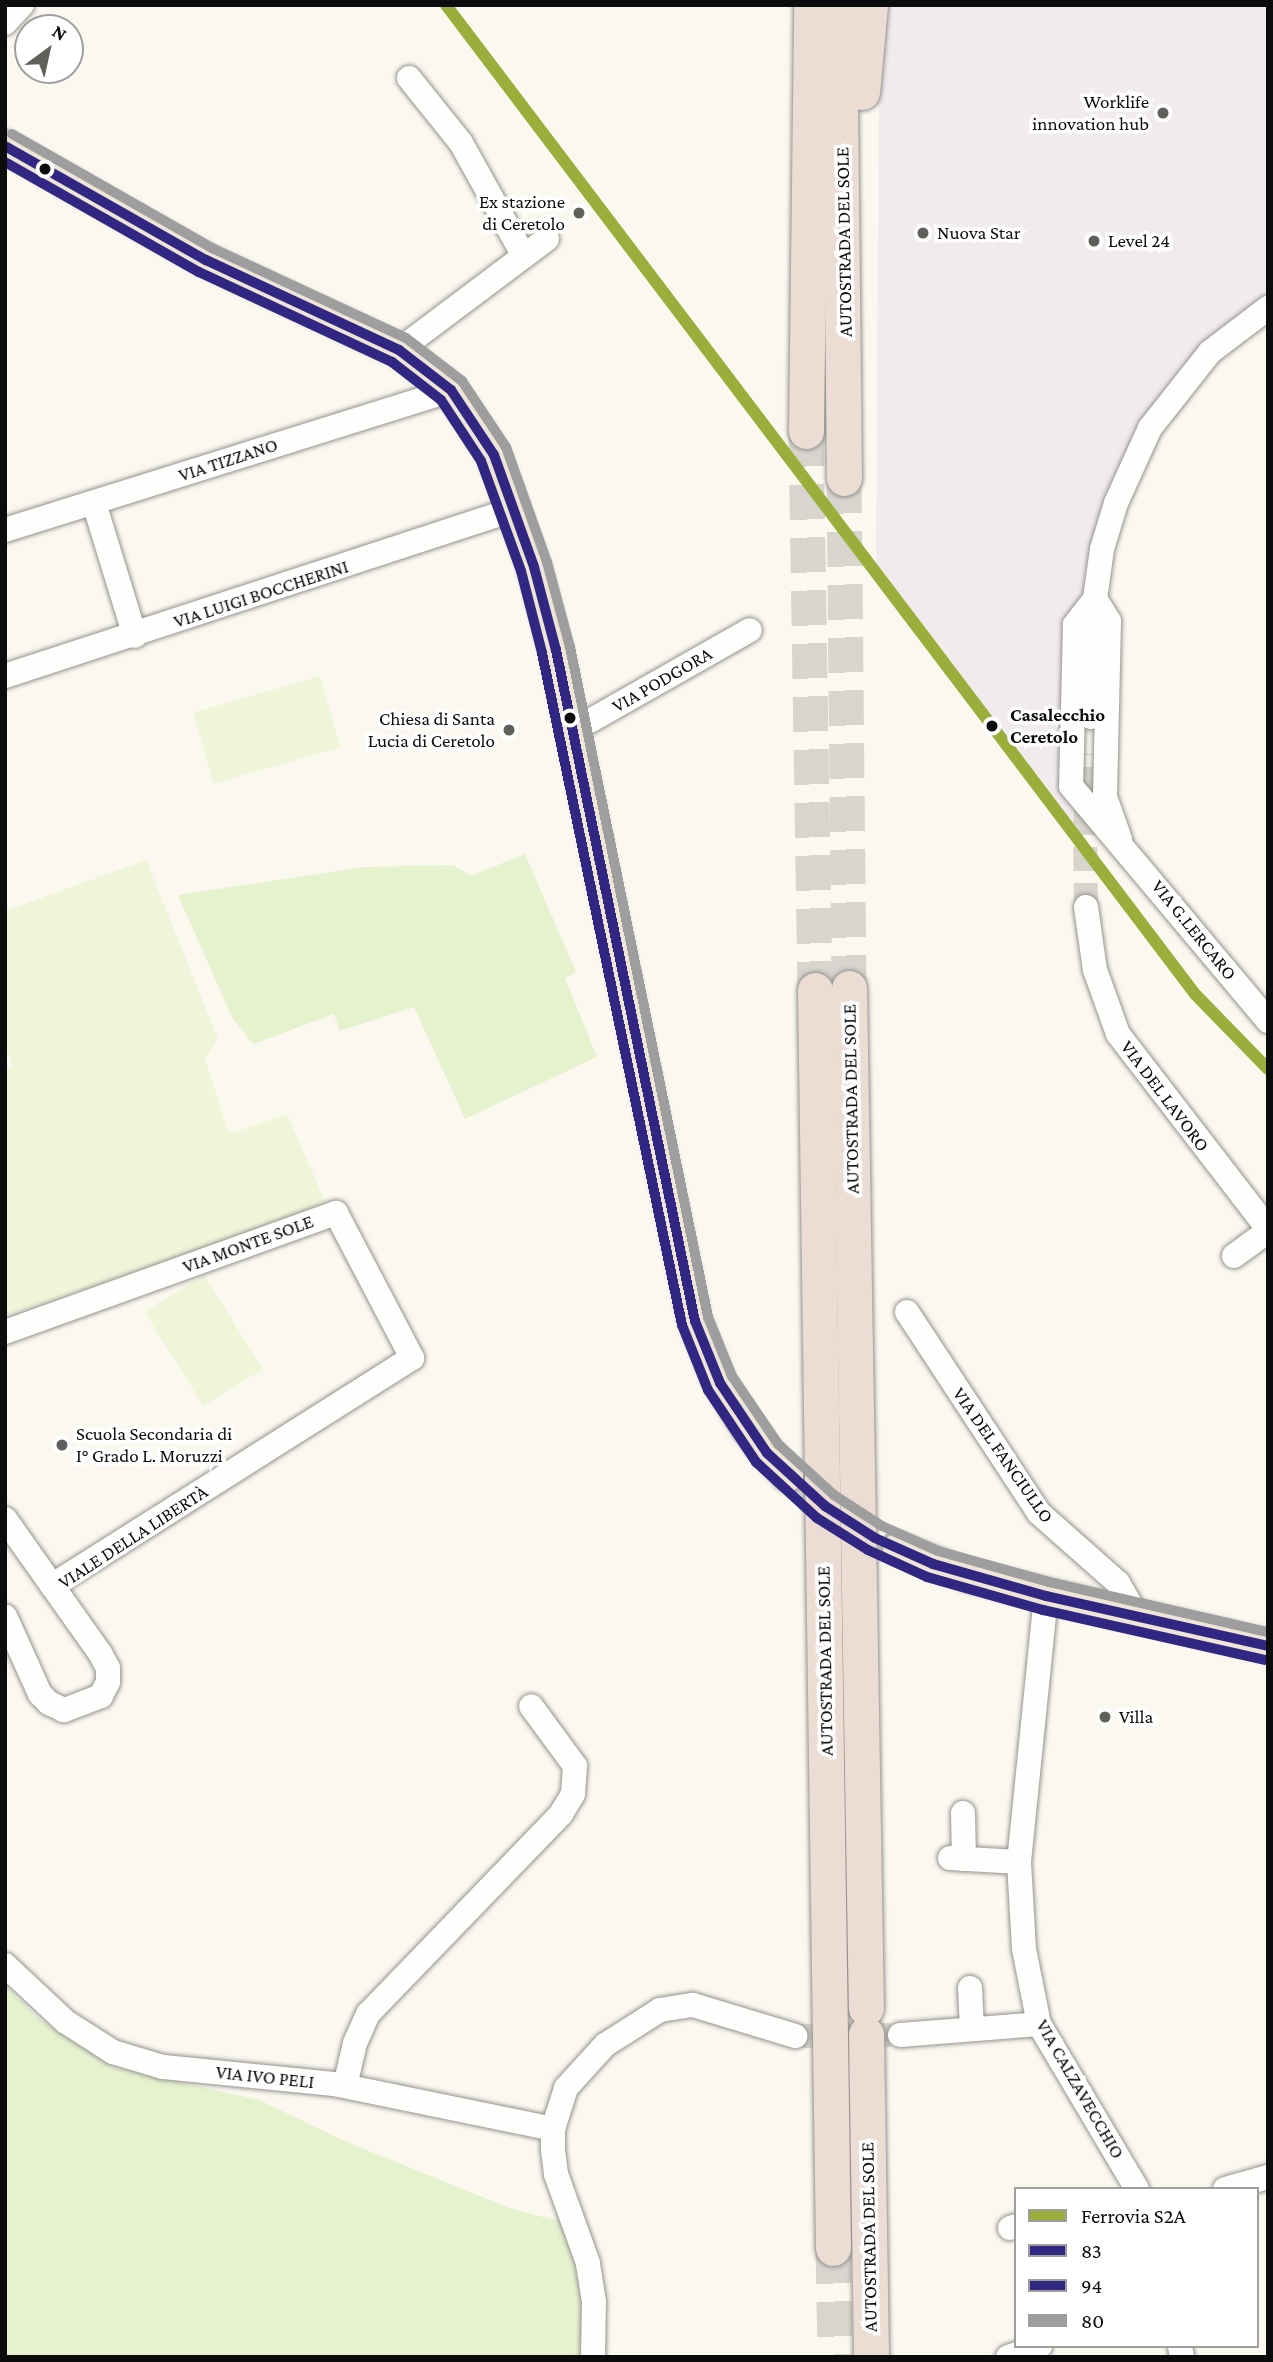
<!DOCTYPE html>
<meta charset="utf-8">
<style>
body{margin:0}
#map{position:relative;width:1273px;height:2362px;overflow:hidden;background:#fbf8f0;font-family:"Crimson Pro",serif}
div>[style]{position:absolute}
.industrial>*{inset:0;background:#f2ebee}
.green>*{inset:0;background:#e6f1ce}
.pitch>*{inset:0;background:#eff5d8;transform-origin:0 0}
.minor-tunnel>*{height:24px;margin-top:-12px;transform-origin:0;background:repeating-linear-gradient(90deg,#d7d5ce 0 24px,transparent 0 36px)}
.major-tunnel>*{height:30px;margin-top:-15px;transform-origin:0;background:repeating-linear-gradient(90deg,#d7d5ce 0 30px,transparent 0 45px)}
.highway-tunnel>*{height:35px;margin-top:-17.5px;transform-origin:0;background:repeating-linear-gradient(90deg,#d7d5ce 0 35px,transparent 0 53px)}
.roads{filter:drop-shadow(0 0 2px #94928f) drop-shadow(0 0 2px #94928f)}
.minor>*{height:24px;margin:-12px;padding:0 12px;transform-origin:12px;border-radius:12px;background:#fefefd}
.major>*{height:30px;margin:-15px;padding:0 15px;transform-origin:15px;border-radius:15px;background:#ede6d7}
.highway>*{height:35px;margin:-17.5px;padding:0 17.5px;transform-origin:17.5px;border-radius:17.5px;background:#ebddd3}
.bus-1>*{height:10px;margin:-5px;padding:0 5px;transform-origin:5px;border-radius:5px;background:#312783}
.bus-2>*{height:10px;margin:-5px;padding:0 5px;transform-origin:5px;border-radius:5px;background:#312783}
.bus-3>*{height:10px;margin:-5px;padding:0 5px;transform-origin:5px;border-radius:5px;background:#9e9e9e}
.rail-1>*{height:12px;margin:-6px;padding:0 6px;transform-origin:6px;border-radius:6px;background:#9aae3b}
.dots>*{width:19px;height:19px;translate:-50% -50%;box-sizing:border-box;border:4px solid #fff;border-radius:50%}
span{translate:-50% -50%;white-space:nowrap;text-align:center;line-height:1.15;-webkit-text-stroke:7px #fff;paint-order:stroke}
.poi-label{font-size:19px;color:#0c0c0c}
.right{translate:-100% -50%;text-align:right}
.left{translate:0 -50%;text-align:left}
.street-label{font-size:19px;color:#0c0c0c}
.stop-label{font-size:19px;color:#0c0c0c;font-weight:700}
.frame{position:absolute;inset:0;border:7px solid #0c0c0c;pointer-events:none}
.legend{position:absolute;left:1014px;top:2187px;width:245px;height:161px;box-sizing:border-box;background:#fff;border:2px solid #9e9e9e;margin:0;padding:9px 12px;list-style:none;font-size:21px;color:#0c0c0c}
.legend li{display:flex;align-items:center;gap:14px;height:35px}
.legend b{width:35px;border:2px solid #9e9e9e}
.north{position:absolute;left:14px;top:14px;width:70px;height:70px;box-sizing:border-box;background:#fff;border:2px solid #9e9e9e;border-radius:50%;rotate:33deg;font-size:19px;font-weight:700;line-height:28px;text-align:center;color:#0c0c0c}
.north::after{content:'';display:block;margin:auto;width:24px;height:32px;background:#605f5c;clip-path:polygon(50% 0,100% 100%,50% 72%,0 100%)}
</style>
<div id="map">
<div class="industrial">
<div style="clip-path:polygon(891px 5px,1268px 5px,1268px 307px,1138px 433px,1083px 656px,1080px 847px,876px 574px,879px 60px)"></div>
</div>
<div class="green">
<div style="clip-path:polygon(525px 854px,576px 972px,565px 978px,597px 1057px,465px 1119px,414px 1007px,340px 1031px,334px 1014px,253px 1044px,232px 1017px,178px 895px,365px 867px,453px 865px,471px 876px)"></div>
<div style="clip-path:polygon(5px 1985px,38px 2018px,113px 2067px,259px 2100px,347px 2142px,512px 2209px,574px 2225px,592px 2357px,5px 2357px)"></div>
</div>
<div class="pitch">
<div style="left:320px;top:676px;width:74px;height:132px;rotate:74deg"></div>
<div style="clip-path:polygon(146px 860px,218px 1039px,205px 1059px,229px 1134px,287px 1114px,328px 1208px,5px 1316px,5px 1070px,13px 1067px,5px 1044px,5px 911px)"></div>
<div style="left:204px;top:1275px;width:111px;height:70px;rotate:58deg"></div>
</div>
<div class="minor-tunnel">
<div style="left:1086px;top:907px;width:80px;rotate:-90.7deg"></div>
<div style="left:1085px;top:827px;width:73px;rotate:-86.1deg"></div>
<div style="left:795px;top:2036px;width:105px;rotate:-0.5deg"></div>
</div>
<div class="major-tunnel">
<div style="left:788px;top:1476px;width:69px;rotate:37.4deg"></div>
<div style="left:843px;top:1518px;width:63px;rotate:28.6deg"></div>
</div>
<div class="highway-tunnel">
<div style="left:806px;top:431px;width:559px;rotate:89.08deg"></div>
<div style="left:844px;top:478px;width:510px;rotate:89.44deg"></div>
<div style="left:833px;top:2248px;width:109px;rotate:88.9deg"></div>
</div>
<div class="roads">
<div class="minor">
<div style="left:5px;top:23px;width:25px;rotate:-47deg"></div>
<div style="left:409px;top:78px;width:83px;rotate:51.3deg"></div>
<div style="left:461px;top:143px;width:129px;rotate:60.9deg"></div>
<div style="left:399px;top:350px;width:185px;rotate:-36.9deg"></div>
<div style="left:94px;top:503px;width:139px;rotate:72.9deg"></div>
<div style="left:5px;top:530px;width:467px;rotate:-17.4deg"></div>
<div style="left:5px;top:676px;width:537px;rotate:-18.13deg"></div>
<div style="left:1091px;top:717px;width:118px;rotate:-88.1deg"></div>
<div style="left:1095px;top:599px;width:50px;rotate:-82deg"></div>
<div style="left:1102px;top:549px;width:48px;rotate:-73.1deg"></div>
<div style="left:1116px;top:503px;width:82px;rotate:-65.6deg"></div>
<div style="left:1150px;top:428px;width:97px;rotate:-51.7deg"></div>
<div style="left:1210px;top:352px;width:73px;rotate:-37.2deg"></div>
<div style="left:574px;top:730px;width:202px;rotate:-29.6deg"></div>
<div style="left:1120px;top:839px;width:45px;rotate:-109.7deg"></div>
<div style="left:1105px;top:797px;width:176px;rotate:-88.7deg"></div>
<div style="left:1109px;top:621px;width:26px;rotate:-122deg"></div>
<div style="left:1095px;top:599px;width:33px;rotate:128deg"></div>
<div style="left:1075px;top:625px;width:161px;rotate:91.4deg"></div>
<div style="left:1071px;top:786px;width:307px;rotate:50deg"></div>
<div style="left:1086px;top:907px;width:64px;rotate:81.9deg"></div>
<div style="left:1095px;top:970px;width:68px;rotate:70.2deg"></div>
<div style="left:1118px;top:1034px;width:246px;rotate:52.4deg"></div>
<div style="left:1234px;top:1256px;width:42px;rotate:-36.3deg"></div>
<div style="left:907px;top:1312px;width:240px;rotate:56.7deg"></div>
<div style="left:1039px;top:1513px;width:106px;rotate:41.5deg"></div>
<div style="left:1118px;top:1583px;width:39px;rotate:60deg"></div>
<div style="left:5px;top:1332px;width:352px;rotate:-19.8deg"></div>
<div style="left:336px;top:1213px;width:164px;rotate:62.3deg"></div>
<div style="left:412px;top:1358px;width:426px;rotate:147.7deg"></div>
<div style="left:5px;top:1519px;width:164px;rotate:54.7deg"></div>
<div style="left:100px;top:1653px;width:17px;rotate:62deg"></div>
<div style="left:108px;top:1668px;width:14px;rotate:90deg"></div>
<div style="left:108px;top:1682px;width:16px;rotate:117deg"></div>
<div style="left:101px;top:1696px;width:40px;rotate:159deg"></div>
<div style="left:64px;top:1710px;width:17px;rotate:-155deg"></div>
<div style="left:49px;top:1703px;width:13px;rotate:-135deg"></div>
<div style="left:40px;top:1694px;width:85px;rotate:-114.2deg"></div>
<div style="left:1046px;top:1596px;width:267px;rotate:95.8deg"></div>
<div style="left:1019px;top:1862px;width:87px;rotate:86.7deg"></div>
<div style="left:1024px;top:1949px;width:76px;rotate:78.7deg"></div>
<div style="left:1039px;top:2024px;width:192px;rotate:59.3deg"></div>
<div style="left:963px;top:1813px;width:46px;rotate:88.8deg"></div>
<div style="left:950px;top:1858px;width:69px;rotate:3.3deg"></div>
<div style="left:5px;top:1965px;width:83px;rotate:43.1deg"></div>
<div style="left:66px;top:2022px;width:56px;rotate:32.6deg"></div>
<div style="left:113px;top:2052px;width:52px;rotate:16.7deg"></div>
<div style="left:163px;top:2067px;width:172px;rotate:5.7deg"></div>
<div style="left:334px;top:2084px;width:224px;rotate:11.6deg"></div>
<div style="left:970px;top:1988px;width:41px;rotate:87.2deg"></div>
<div style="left:900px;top:2035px;width:139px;rotate:-4.5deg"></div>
<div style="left:345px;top:2086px;width:44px;rotate:-76.9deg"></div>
<div style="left:355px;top:2043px;width:32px;rotate:-66deg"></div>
<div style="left:368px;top:2014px;width:278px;rotate:-46deg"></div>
<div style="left:561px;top:1814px;width:23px;rotate:-59deg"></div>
<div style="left:573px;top:1794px;width:28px;rotate:-86deg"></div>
<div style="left:575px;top:1766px;width:74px;rotate:-126.3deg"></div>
<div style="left:1225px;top:2189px;width:45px;rotate:-15.6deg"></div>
<div style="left:1010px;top:2228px;width:6px;rotate:-18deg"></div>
<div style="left:1180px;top:2346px;width:11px;rotate:80deg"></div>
<div style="left:593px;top:2357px;width:55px;rotate:-89deg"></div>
<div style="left:594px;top:2302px;width:39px;rotate:-99deg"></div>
<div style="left:588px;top:2263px;width:95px;rotate:-109.8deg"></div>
<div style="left:556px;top:2174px;width:24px;rotate:-97deg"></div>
<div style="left:553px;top:2150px;width:21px;rotate:-90deg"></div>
<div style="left:553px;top:2129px;width:43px;rotate:-72.4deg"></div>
<div style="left:566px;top:2088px;width:58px;rotate:-47.8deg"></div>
<div style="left:605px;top:2045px;width:65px;rotate:-32.5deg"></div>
<div style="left:660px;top:2010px;width:33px;rotate:-9deg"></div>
<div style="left:693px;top:2005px;width:107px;rotate:16.9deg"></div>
<div style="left:1008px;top:2357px;width:34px;rotate:-19deg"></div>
</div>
<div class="major">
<div style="left:5px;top:146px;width:231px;rotate:29.6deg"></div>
<div style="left:206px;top:260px;width:213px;rotate:25deg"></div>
<div style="left:399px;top:350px;width:66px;rotate:37.6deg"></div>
<div style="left:451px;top:390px;width:78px;rotate:56.5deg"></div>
<div style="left:494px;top:455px;width:119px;rotate:70.3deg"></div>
<div style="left:534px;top:567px;width:86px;rotate:75.2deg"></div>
<div style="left:556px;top:650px;width:685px;rotate:78.3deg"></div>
<div style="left:695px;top:1321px;width:67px;rotate:68deg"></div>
<div style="left:720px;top:1383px;width:54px;rotate:58.7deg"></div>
<div style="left:748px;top:1429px;width:62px;rotate:49.6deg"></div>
<div style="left:898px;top:1548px;width:77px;rotate:21.3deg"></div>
<div style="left:970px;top:1576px;width:306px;rotate:13.2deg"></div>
</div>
<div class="highway">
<div style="left:839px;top:5px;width:473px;rotate:89.4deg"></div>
<div style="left:862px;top:92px;width:87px;rotate:-84.7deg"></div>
<div style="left:806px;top:431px;width:426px;rotate:-89.3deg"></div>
<div style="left:849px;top:988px;width:1020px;rotate:89.05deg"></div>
<div style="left:815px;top:990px;width:1258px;rotate:89.18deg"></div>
<div style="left:866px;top:2034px;width:323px;rotate:89.1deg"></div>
</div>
</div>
<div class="bus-1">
<div style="left:5px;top:146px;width:231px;rotate:29.6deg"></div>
<div style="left:206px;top:260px;width:213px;rotate:25deg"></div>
<div style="left:399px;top:350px;width:66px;rotate:37.6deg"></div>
<div style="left:451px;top:390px;width:78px;rotate:56.5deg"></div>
<div style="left:494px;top:455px;width:119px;rotate:70.3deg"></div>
<div style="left:534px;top:567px;width:86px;rotate:75.2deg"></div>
<div style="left:556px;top:650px;width:685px;rotate:78.3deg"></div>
<div style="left:695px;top:1321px;width:67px;rotate:68deg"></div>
<div style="left:720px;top:1383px;width:84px;rotate:56.1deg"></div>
<div style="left:767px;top:1453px;width:79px;rotate:42.4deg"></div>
<div style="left:825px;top:1506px;width:59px;rotate:32.6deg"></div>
<div style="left:875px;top:1538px;width:64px;rotate:24.1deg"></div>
<div style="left:933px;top:1564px;width:117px;rotate:15.8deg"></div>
<div style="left:1046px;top:1596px;width:228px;rotate:12.7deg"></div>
</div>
<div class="bus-2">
<div style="left:5px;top:162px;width:223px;rotate:29.6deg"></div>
<div style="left:199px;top:272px;width:213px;rotate:25deg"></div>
<div style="left:392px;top:362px;width:62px;rotate:37.8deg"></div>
<div style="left:441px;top:400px;width:73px;rotate:56.7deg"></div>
<div style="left:481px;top:461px;width:117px;rotate:70deg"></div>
<div style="left:521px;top:571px;width:85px;rotate:75.6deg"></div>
<div style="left:542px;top:653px;width:686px;rotate:78.23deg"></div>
<div style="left:682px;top:1325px;width:70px;rotate:68.2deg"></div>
<div style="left:708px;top:1390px;width:87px;rotate:56.3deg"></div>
<div style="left:756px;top:1462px;width:83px;rotate:42.6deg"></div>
<div style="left:817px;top:1518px;width:60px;rotate:32.1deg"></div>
<div style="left:868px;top:1550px;width:65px;rotate:24.6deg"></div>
<div style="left:927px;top:1577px;width:121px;rotate:15.9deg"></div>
<div style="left:1043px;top:1610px;width:228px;rotate:12.7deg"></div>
</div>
<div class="bus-3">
<div style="left:12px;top:134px;width:230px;rotate:29.7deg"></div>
<div style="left:212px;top:248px;width:214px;rotate:24.9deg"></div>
<div style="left:406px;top:338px;width:71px;rotate:37.5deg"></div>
<div style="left:462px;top:381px;width:79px;rotate:56.3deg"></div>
<div style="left:506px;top:447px;width:122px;rotate:70.4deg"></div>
<div style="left:547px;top:562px;width:88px;rotate:74.9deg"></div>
<div style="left:570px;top:647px;width:684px;rotate:78.36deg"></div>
<div style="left:708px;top:1317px;width:64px;rotate:67.9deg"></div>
<div style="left:732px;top:1376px;width:82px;rotate:55.9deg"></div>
<div style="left:778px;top:1444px;width:76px;rotate:42.3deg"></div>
<div style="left:834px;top:1495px;width:57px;rotate:32.9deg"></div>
<div style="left:882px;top:1526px;width:61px;rotate:24.1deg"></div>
<div style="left:938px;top:1551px;width:115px;rotate:15.6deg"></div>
<div style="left:1049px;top:1582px;width:225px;rotate:12.9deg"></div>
</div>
<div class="rail-1">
<div style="left:446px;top:5px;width:1241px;rotate:52.86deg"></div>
<div style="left:1195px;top:994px;width:105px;rotate:45.8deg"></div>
</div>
<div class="dots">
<div style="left:1163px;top:113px;background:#605f5c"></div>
<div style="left:45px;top:169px;background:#0c0c0c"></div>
<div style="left:579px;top:213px;background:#605f5c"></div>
<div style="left:923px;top:233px;background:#605f5c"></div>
<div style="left:1094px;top:241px;background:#605f5c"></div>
<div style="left:570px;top:718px;background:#0c0c0c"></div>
<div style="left:992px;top:726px;background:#0c0c0c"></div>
<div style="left:509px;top:730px;background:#605f5c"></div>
<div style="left:62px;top:1445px;background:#605f5c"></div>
<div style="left:1105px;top:1717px;background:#605f5c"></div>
</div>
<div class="poi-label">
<span class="right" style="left:1149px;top:113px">Worklife<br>innovation hub</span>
<span class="right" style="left:565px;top:213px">Ex stazione<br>di Ceretolo</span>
<span class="left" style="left:937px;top:233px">Nuova Star</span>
<span class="left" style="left:1108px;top:241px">Level 24</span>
<span class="right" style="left:495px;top:730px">Chiesa di Santa<br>Lucia di Ceretolo</span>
<span class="left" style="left:76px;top:1445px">Scuola Secondaria di<br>I° Grado L. Moruzzi</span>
<span class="left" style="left:1119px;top:1717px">Villa</span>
</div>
<div class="street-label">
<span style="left:844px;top:242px;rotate:-91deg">AUTOSTRADA DEL SOLE</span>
<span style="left:228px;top:460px;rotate:-18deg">VIA TIZZANO</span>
<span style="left:261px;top:594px;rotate:-18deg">VIA LUIGI BOCCHERINI</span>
<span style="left:662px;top:680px;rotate:-30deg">VIA PODGORA</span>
<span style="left:1194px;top:930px;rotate:51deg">VIA G.LERCARO</span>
<span style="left:1165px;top:1096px;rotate:53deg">VIA DEL LAVORO</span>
<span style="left:851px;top:1099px;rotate:-91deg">AUTOSTRADA DEL SOLE</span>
<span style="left:248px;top:1244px;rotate:-20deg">VIA MONTE SOLE</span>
<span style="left:1003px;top:1455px;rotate:55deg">VIA DEL FANCIULLO</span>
<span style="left:133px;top:1537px;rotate:-33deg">VIALE DELLA LIBERTÀ</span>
<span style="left:825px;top:1661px;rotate:-91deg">AUTOSTRADA DEL SOLE</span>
<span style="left:265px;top:2077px;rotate:6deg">VIA IVO PELI</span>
<span style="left:1080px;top:2089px;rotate:60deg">VIA CALZAVECCHIO</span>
<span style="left:869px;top:2237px;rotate:-91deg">AUTOSTRADA DEL SOLE</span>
</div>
<div class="stop-label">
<span class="left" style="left:1010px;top:726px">Casalecchio<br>Ceretolo</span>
</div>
<div class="frame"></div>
<ul class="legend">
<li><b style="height:9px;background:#9aae3b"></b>Ferrovia S2A</li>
<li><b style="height:9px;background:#312783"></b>83</li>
<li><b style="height:9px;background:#312783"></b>94</li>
<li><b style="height:9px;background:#9e9e9e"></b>80</li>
</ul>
<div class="north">N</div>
</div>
